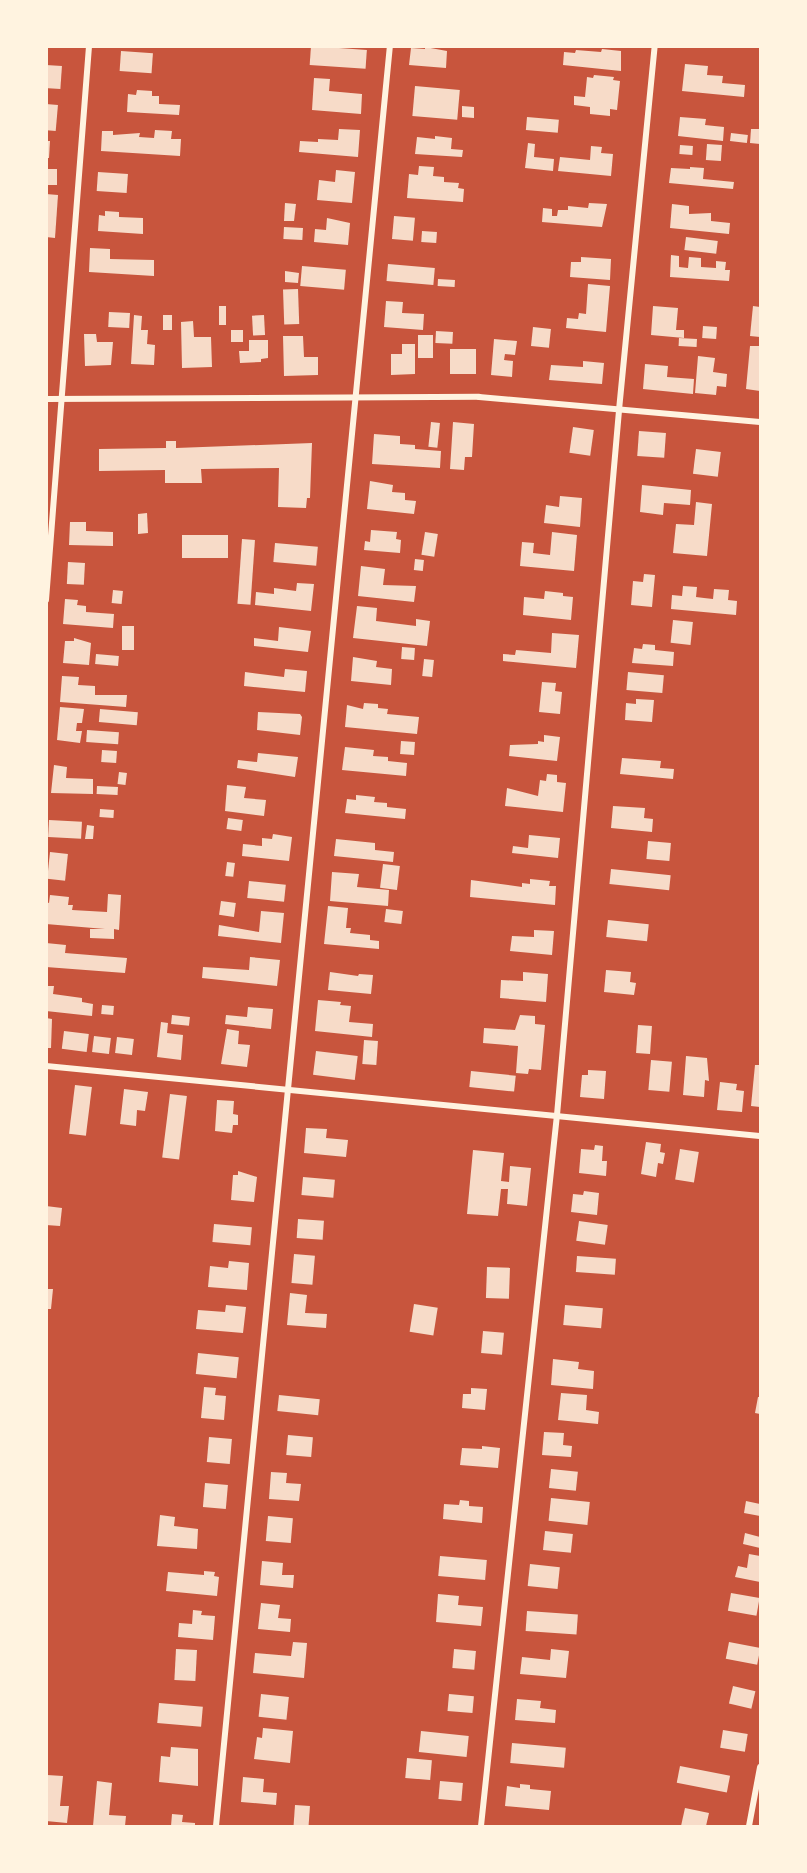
<!DOCTYPE html>
<style>
body{margin:0}
#map{position:relative;width:807px;height:1873px;overflow:hidden;background:#c8553d;font-family:Commissioner,sans-serif}
div>[style]{position:absolute}
.building>*{inset:0;background:#f7dbc8;transform-origin:0 0}
.minor>*{height:6px;margin:-3px;padding:0 3px;transform-origin:3px;border-radius:3px;background:#fff3e0}
span{translate:-50% -50%;white-space:nowrap;text-align:center;line-height:1.15;-webkit-text-stroke:4.5px #fff3e0;paint-order:stroke}
.frame{position:absolute;inset:0;border:48px solid #fff3e0;pointer-events:none}
</style>
<div id="map">
<div class="building">
<div style="left:311px;top:46px;width:56px;height:19px;rotate:4deg"></div>
<div style="clip-path:polygon(425px 47px,447px 51px,446px 68px,409px 65px,411px 48px,425px 49px)"></div>
<div style="clip-path:polygon(602px 49px,621px 51px,621px 71px,563px 65px,564px 52px,575px 53px,576px 50px,601px 52px)"></div>
<div style="left:121px;top:51px;width:32px;height:20px;rotate:4deg"></div>
<div style="clip-path:polygon(685px 64px,708px 66px,707px 75px,723px 76px,722px 83px,745px 85px,744px 97px,682px 91px)"></div>
<div style="left:46px;top:65px;width:16px;height:23px;rotate:4deg"></div>
<div style="clip-path:polygon(594px 75px,614px 77px,613px 80px,620px 81px,617px 110px,610px 109px,610px 116px,590px 114px,590px 107px,574px 105px,574px 96px,585px 97px,587px 77px,593px 78px)"></div>
<div style="clip-path:polygon(314px 78px,330px 79px,329px 91px,362px 94px,361px 114px,312px 110px)"></div>
<div style="left:415px;top:86px;width:45px;height:30px;rotate:5deg"></div>
<div style="clip-path:polygon(137px 90px,152px 91px,152px 96px,159px 96px,159px 104px,180px 105px,179px 115px,127px 112px,128px 94px,136px 95px)"></div>
<div style="left:46px;top:104px;width:12px;height:26px;rotate:5deg"></div>
<div style="clip-path:polygon(462px 106px,474px 107px,474px 118px,462px 117px)"></div>
<div style="left:527px;top:117px;width:32px;height:13px;rotate:5deg"></div>
<div style="clip-path:polygon(680px 117px,706px 119px,705px 125px,724px 127px,723px 141px,678px 136px)"></div>
<div style="clip-path:polygon(339px 129px,360px 130px,358px 157px,299px 152px,300px 141px,318px 142px,318px 139px,338px 140px)"></div>
<div style="clip-path:polygon(751px 129px,760px 129px,760px 144px,750px 143px)"></div>
<div style="clip-path:polygon(155px 130px,172px 131px,171px 139px,181px 139px,180px 156px,101px 151px,102px 131px,113px 131px,113px 135px,140px 133px,139px 137px,154px 138px)"></div>
<div style="left:731px;top:133px;width:17px;height:8px;rotate:7deg"></div>
<div style="clip-path:polygon(435px 136px,452px 138px,451px 149px,463px 150px,462px 157px,415px 154px,417px 137px,435px 139px)"></div>
<div style="clip-path:polygon(46px 141px,50px 141px,49px 158px,46px 158px)"></div>
<div style="clip-path:polygon(528px 143px,535px 144px,534px 157px,554px 159px,553px 171px,525px 168px)"></div>
<div style="left:707px;top:144px;width:15px;height:16px;rotate:4deg"></div>
<div style="left:680px;top:145px;width:13px;height:9px;rotate:4deg"></div>
<div style="clip-path:polygon(591px 146px,602px 147px,601px 153px,613px 154px,611px 176px,558px 171px,560px 157px,590px 160px)"></div>
<div style="clip-path:polygon(419px 166px,434px 167px,433px 176px,444px 177px,444px 182px,459px 183px,458px 188px,464px 189px,463px 202px,407px 198px,409px 174px,418px 175px)"></div>
<div style="clip-path:polygon(690px 167px,704px 168px,703px 179px,734px 182px,733px 189px,669px 183px,671px 168px,690px 169px)"></div>
<div style="left:46px;top:169px;width:11px;height:16px"></div>
<div style="clip-path:polygon(336px 170px,355px 172px,352px 203px,317px 200px,319px 180px,335px 182px)"></div>
<div style="left:98px;top:172px;width:30px;height:19px;rotate:4deg"></div>
<div style="clip-path:polygon(46px 194px,58px 195px,55px 238px,46px 237px)"></div>
<div style="clip-path:polygon(285px 203px,296px 204px,294px 221px,284px 221px)"></div>
<div style="clip-path:polygon(589px 203px,607px 204px,602px 227px,542px 222px,543px 208px,552px 209px,552px 216px,557px 216px,558px 210px,568px 210px,568px 206px,588px 208px)"></div>
<div style="clip-path:polygon(672px 204px,689px 206px,689px 214px,711px 213px,711px 221px,730px 223px,729px 234px,670px 228px)"></div>
<div style="clip-path:polygon(105px 211px,119px 212px,119px 217px,143px 218px,143px 234px,98px 231px,99px 215px,105px 216px)"></div>
<div style="left:394px;top:216px;width:21px;height:23px;rotate:5deg"></div>
<div style="clip-path:polygon(327px 218px,350px 223px,348px 245px,314px 242px,315px 229px,326px 230px)"></div>
<div style="left:284px;top:227px;width:19px;height:12px;rotate:3deg"></div>
<div style="left:422px;top:231px;width:15px;height:11px;rotate:4deg"></div>
<div style="left:686px;top:237px;width:32px;height:13px;rotate:7deg"></div>
<div style="clip-path:polygon(90px 248px,110px 249px,110px 259px,154px 260px,154px 276px,89px 272px)"></div>
<div style="clip-path:polygon(671px 255px,679px 256px,679px 267px,688px 268px,689px 257px,701px 258px,701px 267px,716px 268px,716px 261px,726px 262px,725px 270px,730px 270px,729px 281px,670px 277px)"></div>
<div style="clip-path:polygon(581px 257px,611px 259px,610px 280px,570px 277px,571px 262px,581px 262px)"></div>
<div style="left:388px;top:264px;width:47px;height:17px;rotate:5deg"></div>
<div style="left:302px;top:266px;width:44px;height:20px;rotate:5deg"></div>
<div style="clip-path:polygon(285px 271px,299px 273px,298px 283px,285px 282px)"></div>
<div style="left:438px;top:279px;width:17px;height:7px;rotate:3deg"></div>
<div style="clip-path:polygon(588px 284px,610px 286px,606px 332px,566px 328px,567px 318px,578px 319px,579px 313px,586px 314px)"></div>
<div style="left:298px;top:289px;width:35px;height:15px;rotate:88deg"></div>
<div style="clip-path:polygon(386px 301px,403px 302px,402px 313px,424px 314px,423px 330px,384px 327px)"></div>
<div style="left:219px;top:306px;width:7px;height:19px"></div>
<div style="clip-path:polygon(653px 306px,678px 308px,676px 330px,684px 330px,684px 338px,651px 335px)"></div>
<div style="clip-path:polygon(753px 306px,760px 307px,760px 337px,750px 336px)"></div>
<div style="left:109px;top:312px;width:21px;height:15px;rotate:3deg"></div>
<div style="clip-path:polygon(134px 315px,142px 316px,141px 330px,148px 330px,147px 344px,155px 345px,154px 365px,131px 364px)"></div>
<div style="left:163px;top:315px;width:9px;height:15px"></div>
<div style="left:264px;top:315px;width:20px;height:12px;rotate:87deg"></div>
<div style="clip-path:polygon(193px 321px,194px 337px,211px 337px,212px 367px,182px 368px,181px 322px)"></div>
<div style="left:703px;top:326px;width:14px;height:12px;rotate:4deg"></div>
<div style="left:533px;top:327px;width:18px;height:19px;rotate:6deg"></div>
<div style="left:231px;top:330px;width:12px;height:12px"></div>
<div style="left:436px;top:331px;width:17px;height:12px;rotate:3deg"></div>
<div style="clip-path:polygon(84px 334px,96px 334px,97px 342px,113px 342px,111px 365px,85px 366px)"></div>
<div style="left:418px;top:335px;width:15px;height:23px"></div>
<div style="clip-path:polygon(283px 336px,303px 336px,304px 357px,318px 357px,318px 375px,284px 376px)"></div>
<div style="left:679px;top:338px;width:18px;height:8px;rotate:3deg"></div>
<div style="clip-path:polygon(494px 339px,517px 341px,515px 355px,505px 354px,504px 360px,513px 361px,512px 377px,491px 375px)"></div>
<div style="clip-path:polygon(249px 340px,268px 340px,268px 358px,261px 359px,261px 362px,240px 363px,239px 351px,249px 351px)"></div>
<div style="clip-path:polygon(402px 344px,415px 344px,415px 374px,391px 375px,391px 354px,402px 354px)"></div>
<div style="clip-path:polygon(750px 346px,760px 346px,760px 391px,746px 389px)"></div>
<div style="left:450px;top:349px;width:26px;height:25px"></div>
<div style="clip-path:polygon(698px 356px,715px 358px,713px 372px,727px 374px,726px 387px,717px 386px,716px 395px,695px 393px)"></div>
<div style="clip-path:polygon(583px 361px,604px 363px,602px 384px,549px 380px,551px 365px,583px 367px)"></div>
<div style="clip-path:polygon(645px 364px,668px 366px,667px 377px,694px 379px,693px 394px,643px 389px)"></div>
<div style="left:431px;top:422px;width:9px;height:25px;rotate:6deg"></div>
<div style="clip-path:polygon(453px 422px,474px 424px,472px 457px,465px 457px,464px 470px,450px 469px)"></div>
<div style="left:573px;top:427px;width:21px;height:26px;rotate:8deg"></div>
<div style="left:639px;top:431px;width:27px;height:25px;rotate:4deg"></div>
<div style="clip-path:polygon(374px 434px,400px 436px,400px 444px,415px 445px,415px 449px,441px 451px,440px 468px,372px 464px)"></div>
<div style="clip-path:polygon(166px 441px,176px 441px,176px 448px,312px 443px,310px 498px,307px 498px,306px 508px,278px 507px,279px 468px,201px 469px,202px 483px,165px 483px,165px 470px,99px 471px,99px 449px,166px 448px)"></div>
<div style="left:696px;top:449px;width:25px;height:25px;rotate:7deg"></div>
<div style="clip-path:polygon(370px 481px,393px 485px,392px 492px,405px 493px,405px 500px,416px 501px,414px 514px,367px 509px)"></div>
<div style="clip-path:polygon(642px 485px,691px 490px,690px 505px,664px 503px,663px 515px,640px 512px)"></div>
<div style="clip-path:polygon(560px 496px,582px 498px,580px 527px,544px 523px,546px 505px,559px 507px)"></div>
<div style="clip-path:polygon(696px 502px,712px 504px,707px 556px,673px 553px,676px 524px,694px 525px)"></div>
<div style="clip-path:polygon(147px 513px,148px 533px,138px 534px,138px 514px)"></div>
<div style="clip-path:polygon(70px 522px,86px 522px,86px 531px,113px 532px,113px 546px,69px 545px)"></div>
<div style="clip-path:polygon(371px 530px,397px 532px,396px 539px,401px 540px,400px 553px,364px 550px,365px 541px,370px 542px)"></div>
<div style="left:425px;top:532px;width:13px;height:23px;rotate:9deg"></div>
<div style="clip-path:polygon(552px 532px,577px 535px,574px 571px,520px 566px,522px 542px,534px 543px,533px 553px,550px 555px)"></div>
<div style="left:182px;top:535px;width:46px;height:23px"></div>
<div style="left:242px;top:539px;width:13px;height:65px;rotate:4deg"></div>
<div style="left:275px;top:543px;width:43px;height:19px;rotate:5deg"></div>
<div style="left:415px;top:559px;width:9px;height:11px;rotate:6deg"></div>
<div style="left:68px;top:562px;width:17px;height:22px;rotate:3deg"></div>
<div style="clip-path:polygon(361px 566px,385px 569px,383px 585px,416px 586px,414px 602px,358px 596px)"></div>
<div style="clip-path:polygon(644px 574px,655px 575px,652px 607px,631px 605px,633px 581px,643px 582px)"></div>
<div style="clip-path:polygon(297px 583px,314px 584px,311px 611px,255px 605px,256px 592px,274px 594px,274px 588px,296px 591px)"></div>
<div style="clip-path:polygon(683px 586px,697px 587px,696px 597px,704px 598px,713px 599px,714px 589px,729px 590px,728px 600px,737px 601px,736px 615px,671px 609px,672px 595px,682px 596px)"></div>
<div style="left:113px;top:590px;width:10px;height:13px;rotate:6deg"></div>
<div style="clip-path:polygon(545px 591px,563px 593px,563px 596px,573px 597px,571px 620px,523px 615px,524px 597px,544px 599px)"></div>
<div style="clip-path:polygon(65px 599px,78px 600px,77px 605px,86px 606px,86px 612px,114px 614px,113px 628px,63px 624px)"></div>
<div style="clip-path:polygon(357px 606px,377px 608px,376px 621px,416px 626px,416px 619px,430px 621px,427px 646px,353px 638px)"></div>
<div style="left:673px;top:620px;width:20px;height:23px;rotate:6deg"></div>
<div style="left:122px;top:626px;width:12px;height:24px"></div>
<div style="clip-path:polygon(279px 627px,311px 631px,308px 652px,254px 646px,254px 638px,278px 641px)"></div>
<div style="clip-path:polygon(552px 633px,579px 635px,576px 668px,503px 661px,503px 654px,515px 655px,516px 650px,551px 653px)"></div>
<div style="clip-path:polygon(74px 638px,91px 643px,89px 665px,63px 663px,65px 641px,74px 641px)"></div>
<div style="clip-path:polygon(643px 644px,655px 645px,655px 650px,674px 652px,673px 666px,632px 663px,634px 648px,642px 649px)"></div>
<div style="left:402px;top:647px;width:13px;height:12px;rotate:4deg"></div>
<div style="left:96px;top:654px;width:23px;height:10px;rotate:5deg"></div>
<div style="clip-path:polygon(353px 657px,377px 661px,376px 667px,392px 669px,391px 685px,351px 681px)"></div>
<div style="left:424px;top:659px;width:10px;height:17px;rotate:6deg"></div>
<div style="clip-path:polygon(285px 669px,307px 671px,305px 692px,244px 686px,245px 672px,284px 677px)"></div>
<div style="left:628px;top:672px;width:36px;height:18px;rotate:5deg"></div>
<div style="clip-path:polygon(62px 676px,79px 677px,78px 685px,95px 686px,95px 695px,127px 695px,126px 707px,60px 702px)"></div>
<div style="clip-path:polygon(542px 682px,556px 683px,555px 691px,562px 692px,560px 714px,539px 712px)"></div>
<div style="clip-path:polygon(636px 699px,654px 700px,652px 722px,625px 720px,626px 703px,636px 704px)"></div>
<div style="clip-path:polygon(364px 703px,378px 704px,378px 708px,388px 709px,387px 714px,419px 717px,417px 734px,345px 727px,347px 705px,363px 709px)"></div>
<div style="clip-path:polygon(60px 707px,84px 709px,82px 723px,77px 723px,76px 731px,82px 731px,80px 743px,57px 740px)"></div>
<div style="left:100px;top:709px;width:38px;height:13px;rotate:5deg"></div>
<div style="clip-path:polygon(258px 712px,300px 714px,302px 717px,300px 735px,257px 730px)"></div>
<div style="left:87px;top:730px;width:32px;height:12px;rotate:4deg"></div>
<div style="clip-path:polygon(544px 735px,560px 737px,557px 761px,509px 756px,510px 745px,538px 744px,538px 741px,544px 742px)"></div>
<div style="left:401px;top:741px;width:14px;height:13px;rotate:4deg"></div>
<div style="clip-path:polygon(345px 747px,374px 750px,373px 756px,388px 757px,388px 761px,407px 763px,406px 776px,342px 770px)"></div>
<div style="left:102px;top:750px;width:15px;height:12px;rotate:4deg"></div>
<div style="clip-path:polygon(258px 753px,298px 757px,295px 777px,237px 768px,238px 760px,257px 762px)"></div>
<div style="clip-path:polygon(622px 758px,661px 761px,660px 768px,674px 769px,673px 779px,620px 774px)"></div>
<div style="clip-path:polygon(54px 765px,67px 767px,66px 778px,93px 779px,93px 794px,51px 793px)"></div>
<div style="left:119px;top:772px;width:8px;height:12px;rotate:7deg"></div>
<div style="clip-path:polygon(547px 774px,557px 775px,557px 782px,566px 783px,563px 812px,505px 806px,507px 788px,538px 796px,540px 780px,546px 781px)"></div>
<div style="clip-path:polygon(227px 785px,246px 787px,244px 798px,266px 800px,264px 816px,225px 811px)"></div>
<div style="left:97px;top:786px;width:21px;height:8px;rotate:3deg"></div>
<div style="clip-path:polygon(356px 795px,375px 797px,374px 802px,387px 803px,387px 807px,406px 809px,405px 819px,345px 813px,347px 799px,356px 800px)"></div>
<div style="clip-path:polygon(613px 806px,645px 808px,644px 818px,653px 819px,652px 832px,611px 828px)"></div>
<div style="left:100px;top:809px;width:14px;height:8px;rotate:4deg"></div>
<div style="left:228px;top:818px;width:15px;height:11px;rotate:8deg"></div>
<div style="left:49px;top:820px;width:33px;height:17px;rotate:3deg"></div>
<div style="clip-path:polygon(87px 825px,94px 826px,93px 839px,85px 839px)"></div>
<div style="clip-path:polygon(273px 834px,292px 837px,289px 861px,242px 856px,243px 844px,262px 846px,262px 838px,272px 839px)"></div>
<div style="clip-path:polygon(529px 835px,560px 838px,558px 858px,512px 853px,513px 846px,528px 848px)"></div>
<div style="clip-path:polygon(336px 839px,375px 843px,375px 850px,394px 852px,393px 862px,334px 856px)"></div>
<div style="left:648px;top:841px;width:23px;height:18px;rotate:5deg"></div>
<div style="left:50px;top:852px;width:18px;height:27px;rotate:6deg"></div>
<div style="left:227px;top:862px;width:8px;height:14px;rotate:7deg"></div>
<div style="left:383px;top:864px;width:17px;height:24px;rotate:7deg"></div>
<div style="left:611px;top:869px;width:60px;height:15px;rotate:6deg"></div>
<div style="clip-path:polygon(332px 872px,359px 874px,357px 887px,389px 890px,388px 906px,330px 901px)"></div>
<div style="clip-path:polygon(530px 879px,550px 881px,549px 886px,556px 886px,555px 905px,470px 897px,471px 880px,522px 887px,522px 883px,530px 884px)"></div>
<div style="left:249px;top:881px;width:37px;height:17px;rotate:6deg"></div>
<div style="clip-path:polygon(108px 894px,121px 895px,119px 930px,114px 929px,114px 939px,90px 938px,90px 929px,105px 929px,46px 924px,46px 902px,49px 903px,50px 895px,69px 897px,68px 905px,73px 905px,72px 910px,107px 912px)"></div>
<div style="left:221px;top:901px;width:15px;height:14px;rotate:8deg"></div>
<div style="clip-path:polygon(328px 906px,348px 908px,346px 928px,351px 928px,350px 933px,370px 935px,370px 940px,379px 941px,379px 949px,324px 944px)"></div>
<div style="left:386px;top:909px;width:17px;height:13px;rotate:7deg"></div>
<div style="clip-path:polygon(261px 911px,284px 913px,281px 943px,218px 936px,219px 925px,259px 932px)"></div>
<div style="left:608px;top:920px;width:41px;height:17px;rotate:6deg"></div>
<div style="clip-path:polygon(534px 930px,554px 931px,552px 955px,510px 951px,512px 936px,534px 937px)"></div>
<div style="clip-path:polygon(46px 943px,66px 945px,65px 953px,127px 958px,125px 973px,46px 967px)"></div>
<div style="clip-path:polygon(250px 957px,280px 960px,277px 986px,202px 978px,203px 967px,249px 970px)"></div>
<div style="clip-path:polygon(606px 970px,631px 972px,630px 982px,636px 983px,634px 995px,604px 992px)"></div>
<div style="clip-path:polygon(330px 972px,358px 976px,359px 974px,373px 975px,371px 994px,328px 990px)"></div>
<div style="clip-path:polygon(523px 972px,548px 974px,546px 1002px,500px 998px,501px 980px,523px 981px)"></div>
<div style="clip-path:polygon(46px 986px,54px 986px,53px 994px,82px 998px,82px 1002px,93px 1004px,92px 1016px,46px 1011px)"></div>
<div style="clip-path:polygon(318px 1000px,341px 1002px,340px 1005px,351px 1006px,349px 1022px,373px 1024px,372px 1037px,315px 1031px)"></div>
<div style="left:102px;top:1005px;width:12px;height:9px;rotate:5deg"></div>
<div style="clip-path:polygon(248px 1007px,273px 1009px,271px 1029px,225px 1024px,226px 1015px,247px 1017px)"></div>
<div style="left:172px;top:1015px;width:18px;height:9px;rotate:6deg"></div>
<div style="clip-path:polygon(520px 1015px,535px 1016px,535px 1024px,545px 1025px,541px 1070px,529px 1069px,528px 1074px,516px 1073px,518px 1046px,483px 1043px,484px 1028px,515px 1030px)"></div>
<div style="clip-path:polygon(46px 1018px,52px 1019px,51px 1048px,46px 1048px)"></div>
<div style="clip-path:polygon(161px 1022px,168px 1023px,167px 1033px,183px 1035px,181px 1060px,157px 1057px)"></div>
<div style="left:638px;top:1025px;width:14px;height:28px;rotate:4deg"></div>
<div style="clip-path:polygon(227px 1029px,239px 1031px,238px 1044px,250px 1045px,247px 1067px,221px 1064px)"></div>
<div style="left:64px;top:1031px;width:25px;height:18px;rotate:7deg"></div>
<div style="left:94px;top:1036px;width:17px;height:16px;rotate:7deg"></div>
<div style="left:117px;top:1037px;width:17px;height:16px;rotate:7deg"></div>
<div style="left:364px;top:1040px;width:14px;height:24px;rotate:4deg"></div>
<div style="left:316px;top:1051px;width:42px;height:24px;rotate:7deg"></div>
<div style="clip-path:polygon(686px 1056px,707px 1058px,709px 1081px,705px 1080px,704px 1097px,683px 1095px)"></div>
<div style="left:651px;top:1060px;width:21px;height:30px;rotate:5deg"></div>
<div style="clip-path:polygon(755px 1065px,760px 1065px,760px 1107px,751px 1106px)"></div>
<div style="clip-path:polygon(588px 1070px,606px 1071px,604px 1099px,580px 1097px,582px 1075px,588px 1075px)"></div>
<div style="left:471px;top:1071px;width:45px;height:16px;rotate:6deg"></div>
<div style="clip-path:polygon(720px 1082px,737px 1084px,736px 1090px,744px 1091px,742px 1112px,717px 1110px)"></div>
<div style="left:75px;top:1085px;width:17px;height:49px;rotate:7deg"></div>
<div style="clip-path:polygon(124px 1089px,148px 1092px,145px 1111px,137px 1110px,136px 1126px,120px 1124px)"></div>
<div style="left:170px;top:1094px;width:17px;height:64px;rotate:7deg"></div>
<div style="clip-path:polygon(217px 1100px,234px 1101px,233px 1114px,238px 1115px,238px 1125px,233px 1125px,232px 1133px,215px 1131px)"></div>
<div style="clip-path:polygon(306px 1128px,327px 1129px,326px 1138px,348px 1140px,346px 1157px,304px 1153px)"></div>
<div style="clip-path:polygon(646px 1142px,661px 1144px,660px 1152px,665px 1153px,663px 1164px,658px 1163px,656px 1177px,641px 1174px)"></div>
<div style="clip-path:polygon(595px 1145px,603px 1146px,602px 1161px,607px 1161px,606px 1176px,579px 1173px,581px 1149px,594px 1150px)"></div>
<div style="left:680px;top:1149px;width:19px;height:31px;rotate:9deg"></div>
<div style="clip-path:polygon(473px 1150px,504px 1153px,501px 1181px,509px 1182px,510px 1166px,531px 1168px,527px 1206px,507px 1204px,508px 1189px,501px 1189px,498px 1216px,467px 1214px)"></div>
<div style="clip-path:polygon(238px 1171px,257px 1177px,254px 1202px,231px 1200px,233px 1175px,238px 1175px)"></div>
<div style="left:303px;top:1177px;width:32px;height:18px;rotate:5deg"></div>
<div style="clip-path:polygon(584px 1191px,599px 1193px,597px 1215px,571px 1212px,573px 1194px,583px 1195px)"></div>
<div style="clip-path:polygon(46px 1206px,62px 1208px,60px 1226px,46px 1225px)"></div>
<div style="left:298px;top:1219px;width:26px;height:19px;rotate:4deg"></div>
<div style="left:579px;top:1221px;width:29px;height:20px;rotate:8deg"></div>
<div style="left:214px;top:1224px;width:38px;height:18px;rotate:5deg"></div>
<div style="left:294px;top:1254px;width:21px;height:29px;rotate:5deg"></div>
<div style="left:577px;top:1256px;width:39px;height:16px;rotate:4deg"></div>
<div style="clip-path:polygon(229px 1261px,249px 1263px,247px 1290px,208px 1287px,210px 1266px,228px 1268px)"></div>
<div style="left:487px;top:1267px;width:23px;height:31px;rotate:2deg"></div>
<div style="clip-path:polygon(46px 1289px,53px 1289px,51px 1309px,46px 1309px)"></div>
<div style="clip-path:polygon(290px 1293px,307px 1295px,305px 1313px,327px 1314px,326px 1328px,287px 1325px)"></div>
<div style="left:414px;top:1304px;width:24px;height:28px;rotate:9deg"></div>
<div style="clip-path:polygon(226px 1305px,246px 1307px,243px 1333px,196px 1329px,198px 1310px,225px 1312px)"></div>
<div style="left:565px;top:1305px;width:38px;height:20px;rotate:5deg"></div>
<div style="left:483px;top:1331px;width:21px;height:22px;rotate:5deg"></div>
<div style="left:198px;top:1353px;width:41px;height:21px;rotate:6deg"></div>
<div style="clip-path:polygon(553px 1359px,579px 1362px,578px 1369px,594px 1371px,593px 1389px,551px 1385px)"></div>
<div style="clip-path:polygon(204px 1387px,216px 1388px,215px 1395px,226px 1396px,224px 1420px,201px 1418px)"></div>
<div style="clip-path:polygon(471px 1388px,487px 1389px,485px 1410px,462px 1408px,463px 1394px,471px 1394px)"></div>
<div style="clip-path:polygon(561px 1393px,587px 1395px,586px 1410px,599px 1412px,598px 1424px,558px 1420px)"></div>
<div style="left:279px;top:1395px;width:41px;height:16px;rotate:6deg"></div>
<div style="clip-path:polygon(758px 1397px,760px 1397px,760px 1414px,755px 1413px)"></div>
<div style="clip-path:polygon(544px 1432px,564px 1433px,563px 1445px,572px 1446px,571px 1457px,542px 1455px)"></div>
<div style="left:288px;top:1435px;width:25px;height:20px;rotate:5deg"></div>
<div style="left:209px;top:1437px;width:23px;height:25px;rotate:5deg"></div>
<div style="clip-path:polygon(482px 1446px,500px 1448px,498px 1468px,460px 1465px,462px 1448px,482px 1449px)"></div>
<div style="left:551px;top:1469px;width:27px;height:19px;rotate:6deg"></div>
<div style="clip-path:polygon(271px 1472px,287px 1473px,286px 1483px,301px 1484px,299px 1501px,269px 1499px)"></div>
<div style="left:205px;top:1483px;width:23px;height:24px;rotate:5deg"></div>
<div style="left:551px;top:1498px;width:39px;height:23px;rotate:6deg"></div>
<div style="clip-path:polygon(460px 1500px,469px 1501px,469px 1506px,483px 1507px,482px 1523px,443px 1519px,444px 1504px,459px 1505px)"></div>
<div style="clip-path:polygon(746px 1501px,760px 1504px,760px 1516px,744px 1513px)"></div>
<div style="clip-path:polygon(160px 1515px,175px 1517px,174px 1526px,198px 1529px,197px 1549px,157px 1546px)"></div>
<div style="left:268px;top:1516px;width:25px;height:25px;rotate:5deg"></div>
<div style="left:545px;top:1531px;width:28px;height:19px;rotate:6deg"></div>
<div style="clip-path:polygon(745px 1533px,760px 1537px,760px 1548px,743px 1544px)"></div>
<div style="clip-path:polygon(749px 1554px,760px 1556px,760px 1582px,735px 1577px,738px 1566px,747px 1568px)"></div>
<div style="left:440px;top:1556px;width:47px;height:20px;rotate:5deg"></div>
<div style="clip-path:polygon(262px 1561px,283px 1563px,282px 1575px,294px 1575px,293px 1588px,260px 1585px)"></div>
<div style="left:530px;top:1564px;width:30px;height:22px;rotate:6deg"></div>
<div style="clip-path:polygon(204px 1571px,215px 1572px,214px 1576px,219px 1577px,217px 1596px,166px 1591px,168px 1572px,204px 1575px)"></div>
<div style="left:731px;top:1593px;width:29px;height:18px;rotate:10deg"></div>
<div style="clip-path:polygon(438px 1594px,459px 1596px,458px 1605px,483px 1607px,481px 1626px,436px 1622px)"></div>
<div style="clip-path:polygon(261px 1603px,280px 1605px,278px 1618px,291px 1619px,290px 1632px,258px 1629px)"></div>
<div style="clip-path:polygon(193px 1610px,202px 1611px,201px 1615px,215px 1616px,213px 1640px,178px 1637px,179px 1623px,192px 1624px)"></div>
<div style="left:527px;top:1611px;width:51px;height:20px;rotate:4deg"></div>
<div style="clip-path:polygon(293px 1642px,307px 1643px,304px 1678px,253px 1673px,255px 1653px,291px 1656px)"></div>
<div style="left:729px;top:1642px;width:32px;height:17px;rotate:11deg"></div>
<div style="left:176px;top:1649px;width:21px;height:31px;rotate:3deg"></div>
<div style="left:454px;top:1649px;width:22px;height:19px;rotate:5deg"></div>
<div style="clip-path:polygon(551px 1649px,569px 1651px,566px 1678px,520px 1674px,522px 1657px,550px 1660px)"></div>
<div style="left:733px;top:1686px;width:23px;height:18px;rotate:13deg"></div>
<div style="left:261px;top:1694px;width:28px;height:23px;rotate:6deg"></div>
<div style="left:449px;top:1694px;width:25px;height:17px;rotate:5deg"></div>
<div style="clip-path:polygon(517px 1699px,541px 1701px,540px 1708px,556px 1710px,555px 1723px,515px 1720px)"></div>
<div style="left:159px;top:1703px;width:44px;height:20px;rotate:5deg"></div>
<div style="clip-path:polygon(263px 1728px,293px 1731px,290px 1763px,254px 1759px,257px 1737px,262px 1738px)"></div>
<div style="left:723px;top:1730px;width:25px;height:18px;rotate:9deg"></div>
<div style="left:421px;top:1731px;width:48px;height:21px;rotate:6deg"></div>
<div style="left:512px;top:1743px;width:54px;height:20px;rotate:5deg"></div>
<div style="clip-path:polygon(171px 1747px,198px 1749px,198px 1786px,159px 1782px,161px 1756px,170px 1757px)"></div>
<div style="left:407px;top:1758px;width:25px;height:20px;rotate:5deg"></div>
<div style="left:680px;top:1766px;width:51px;height:17px;rotate:11deg"></div>
<div style="clip-path:polygon(47px 1775px,63px 1776px,60px 1806px,69px 1806px,67px 1823px,46px 1821px)"></div>
<div style="clip-path:polygon(243px 1777px,264px 1779px,263px 1792px,277px 1793px,276px 1805px,241px 1802px)"></div>
<div style="clip-path:polygon(97px 1781px,112px 1783px,109px 1815px,126px 1816px,125px 1826px,93px 1826px)"></div>
<div style="left:440px;top:1781px;width:23px;height:18px;rotate:5deg"></div>
<div style="clip-path:polygon(520px 1784px,530px 1785px,530px 1789px,551px 1791px,549px 1810px,505px 1806px,507px 1786px,520px 1788px)"></div>
<div style="left:295px;top:1805px;width:15px;height:21px;rotate:4deg"></div>
<div style="clip-path:polygon(685px 1808px,709px 1813px,706px 1826px,681px 1826px)"></div>
<div style="clip-path:polygon(172px 1814px,183px 1815px,182px 1822px,195px 1823px,195px 1826px,171px 1826px)"></div>
</div>
<div class="minor">
<div style="left:46px;top:399px;width:433px;rotate:-0.3deg"></div>
<div style="left:479px;top:397px;width:282px;rotate:5.1deg"></div>
<div style="left:46px;top:600px;width:556px;rotate:-85.56deg"></div>
<div style="left:46px;top:1066px;width:717px;rotate:5.6deg"></div>
<div style="left:216px;top:1826px;width:1788px;rotate:-84.42deg"></div>
<div style="left:481px;top:1826px;width:715px;rotate:-83.9deg"></div>
<div style="left:557px;top:1115px;width:708px;rotate:-84.97deg"></div>
<div style="left:619px;top:410px;width:366px;rotate:-84.4deg"></div>
<div style="left:749px;top:1826px;width:60px;rotate:-79.4deg"></div>
</div>
<div class="frame"></div>
</div>
